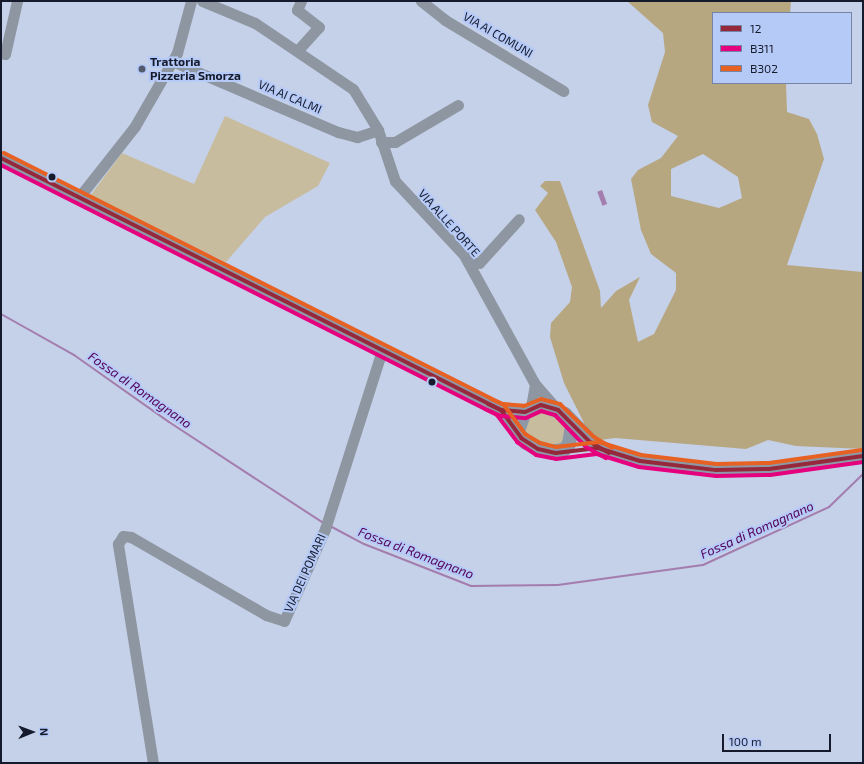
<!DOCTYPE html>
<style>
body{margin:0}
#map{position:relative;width:864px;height:764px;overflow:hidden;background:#c5d0e9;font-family:"Exo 2",sans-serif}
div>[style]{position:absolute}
.green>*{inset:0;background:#c8bc9f}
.forest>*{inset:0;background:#b6a780}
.water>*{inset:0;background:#a37dae;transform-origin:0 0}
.stream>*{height:2px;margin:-1px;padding:0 1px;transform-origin:1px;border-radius:1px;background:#a37dae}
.minor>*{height:11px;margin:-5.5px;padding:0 5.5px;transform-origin:5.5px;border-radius:5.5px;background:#8d96a1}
.major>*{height:14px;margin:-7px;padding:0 7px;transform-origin:7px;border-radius:7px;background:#8e99a8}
.bus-1>*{height:4px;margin:-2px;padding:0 2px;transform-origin:2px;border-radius:2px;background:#95293b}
.bus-2>*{height:4px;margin:-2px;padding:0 2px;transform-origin:2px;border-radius:2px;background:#e5007d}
.bus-3>*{height:4px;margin:-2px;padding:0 2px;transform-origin:2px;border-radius:2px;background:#e76122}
.dots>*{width:11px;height:11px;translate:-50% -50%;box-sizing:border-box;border:2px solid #b6caf8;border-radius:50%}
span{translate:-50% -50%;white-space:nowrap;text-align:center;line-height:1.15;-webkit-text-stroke:4px #b6caf8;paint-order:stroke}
.street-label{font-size:12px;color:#151b2c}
.poi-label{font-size:12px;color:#151b2c;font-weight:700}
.left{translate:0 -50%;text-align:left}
.water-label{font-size:13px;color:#520054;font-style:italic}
.frame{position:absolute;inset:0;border:2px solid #151b2c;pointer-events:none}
.legend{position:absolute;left:712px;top:12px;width:140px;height:72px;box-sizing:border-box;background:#b6caf8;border:1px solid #7684a6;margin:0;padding:5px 7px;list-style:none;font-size:12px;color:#151b2c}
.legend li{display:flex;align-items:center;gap:8px;height:20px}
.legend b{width:20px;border:1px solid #7684a6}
.north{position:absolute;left:12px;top:712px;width:40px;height:40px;-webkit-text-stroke:3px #b6caf8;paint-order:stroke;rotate:89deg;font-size:11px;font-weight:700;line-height:16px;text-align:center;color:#151b2c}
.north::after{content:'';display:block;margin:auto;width:14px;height:18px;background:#151b2c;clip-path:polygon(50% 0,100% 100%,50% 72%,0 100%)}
.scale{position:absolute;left:722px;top:734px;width:109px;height:18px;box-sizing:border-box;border:2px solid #151b2c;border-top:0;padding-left:5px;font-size:12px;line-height:14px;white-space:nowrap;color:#151b2c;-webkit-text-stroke:3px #b6caf8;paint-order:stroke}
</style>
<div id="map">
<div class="green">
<div style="clip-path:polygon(225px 116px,330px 163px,318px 186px,265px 217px,226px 262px,90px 196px,122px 153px,194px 184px)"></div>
<div style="clip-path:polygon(537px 410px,565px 422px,564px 441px,557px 447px,550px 448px,527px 437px,524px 423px)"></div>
</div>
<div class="forest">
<div style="clip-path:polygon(evenodd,627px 1px,791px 1px,790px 13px,713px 13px,713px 83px,786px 83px,787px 112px,809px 119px,817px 134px,824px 159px,787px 265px,863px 272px,863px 449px,796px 446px,768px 440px,746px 449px,615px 438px,600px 440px,586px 427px,564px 383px,550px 337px,551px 323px,570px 302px,572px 287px,556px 242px,535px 210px,548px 193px,540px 186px,545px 181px,560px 181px,600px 291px,601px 308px,616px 291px,640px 277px,629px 300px,638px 342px,654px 334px,676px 290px,676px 273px,651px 254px,641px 230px,631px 179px,638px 170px,661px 158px,678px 136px,652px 122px,648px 105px,665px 52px,663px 33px,627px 1px,703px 154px,738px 177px,742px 198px,719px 208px,671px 196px,671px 169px,703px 154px)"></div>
</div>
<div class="water">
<div style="left:602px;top:190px;width:15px;height:5px;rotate:70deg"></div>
</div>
<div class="stream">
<div style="left:1px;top:314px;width:84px;rotate:29.3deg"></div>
<div style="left:74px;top:355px;width:116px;rotate:35.2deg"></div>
<div style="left:169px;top:422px;width:183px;rotate:33.2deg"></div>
<div style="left:330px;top:526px;width:38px;rotate:28deg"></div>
<div style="left:364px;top:544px;width:115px;rotate:21.4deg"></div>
<div style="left:471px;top:586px;width:87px;rotate:-0.7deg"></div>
<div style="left:558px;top:585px;width:146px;rotate:-7.9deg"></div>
<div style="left:703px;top:565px;width:139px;rotate:-24.7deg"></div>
<div style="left:829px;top:507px;width:47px;rotate:-44.1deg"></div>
</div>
<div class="minor">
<div style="left:202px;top:1px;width:57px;rotate:22.5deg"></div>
<div style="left:255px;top:23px;width:118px;rotate:34deg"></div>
<div style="left:353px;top:89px;width:48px;rotate:58.6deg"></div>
<div style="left:378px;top:130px;width:54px;rotate:71.6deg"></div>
<div style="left:395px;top:181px;width:101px;rotate:47deg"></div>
<div style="left:464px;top:255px;width:147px;rotate:61.2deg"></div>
<div style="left:535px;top:384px;width:35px;rotate:49deg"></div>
<div style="left:421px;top:1px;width:31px;rotate:38deg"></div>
<div style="left:445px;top:20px;width:138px;rotate:31deg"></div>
<div style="left:298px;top:50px;width:31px;rotate:-48deg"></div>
<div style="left:319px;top:27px;width:28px;rotate:-142deg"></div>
<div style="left:297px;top:10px;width:10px;rotate:-66deg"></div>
<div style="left:1px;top:53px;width:4px;rotate:14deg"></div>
<div style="left:5px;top:54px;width:54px;rotate:-77.2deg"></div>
<div style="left:172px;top:61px;width:181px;rotate:23.2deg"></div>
<div style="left:338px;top:132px;width:20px;rotate:15deg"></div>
<div style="left:357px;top:137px;width:22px;rotate:-18deg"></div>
<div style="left:381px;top:142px;width:14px"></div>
<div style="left:395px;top:142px;width:73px;rotate:-30.4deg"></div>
<div style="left:80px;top:196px;width:89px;rotate:-51.8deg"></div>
<div style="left:135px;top:126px;width:84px;rotate:-60.1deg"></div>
<div style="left:177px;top:53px;width:54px;rotate:-74.9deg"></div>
<div style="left:468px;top:262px;width:11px;rotate:5deg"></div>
<div style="left:479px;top:263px;width:59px;rotate:-47.7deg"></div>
<div style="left:531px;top:407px;width:23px;rotate:-80deg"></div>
<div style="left:153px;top:763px;width:222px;rotate:-99.1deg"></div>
<div style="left:118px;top:544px;width:9px;rotate:-58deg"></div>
<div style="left:123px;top:536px;width:8px;rotate:7deg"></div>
<div style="left:131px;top:537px;width:156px;rotate:30deg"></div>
<div style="left:266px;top:615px;width:19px;rotate:18deg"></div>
<div style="left:284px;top:621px;width:101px;rotate:-66deg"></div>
<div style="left:325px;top:529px;width:188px;rotate:-72.3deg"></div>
</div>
<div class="major">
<div style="left:1px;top:158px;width:538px;rotate:26.85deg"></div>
<div style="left:481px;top:401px;width:22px;rotate:24deg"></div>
<div style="left:501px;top:410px;width:24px;rotate:5deg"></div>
<div style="left:501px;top:410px;width:41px;rotate:52.9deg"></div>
<div style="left:526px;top:443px;width:25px;rotate:21deg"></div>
<div style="left:549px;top:452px;width:15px;rotate:-8deg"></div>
<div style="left:564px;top:450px;width:8px;rotate:-50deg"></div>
<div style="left:569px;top:444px;width:20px;rotate:-81deg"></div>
<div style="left:518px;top:431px;width:20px;rotate:-70deg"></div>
<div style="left:525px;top:412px;width:17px;rotate:-24deg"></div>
<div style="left:541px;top:405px;width:26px;rotate:21deg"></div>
<div style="left:565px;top:414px;width:47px;rotate:45.9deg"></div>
<div style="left:598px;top:448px;width:44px;rotate:17.2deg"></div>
<div style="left:640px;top:461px;width:77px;rotate:6.8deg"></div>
<div style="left:716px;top:470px;width:53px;rotate:-1.1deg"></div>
<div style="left:769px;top:469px;width:95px;rotate:-7.9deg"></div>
</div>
<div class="bus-1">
<div style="left:1px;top:158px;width:560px;rotate:26.75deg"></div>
<div style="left:501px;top:410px;width:34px;rotate:54deg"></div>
<div style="left:521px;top:438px;width:20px;rotate:33deg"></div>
<div style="left:538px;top:449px;width:18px;rotate:13deg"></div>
<div style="left:556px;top:453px;width:42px;rotate:-6.8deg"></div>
<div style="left:598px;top:448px;width:44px;rotate:17.2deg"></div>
<div style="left:640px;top:461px;width:77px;rotate:6.8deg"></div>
<div style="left:716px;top:470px;width:53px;rotate:-1.1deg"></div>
<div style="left:769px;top:469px;width:95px;rotate:-7.9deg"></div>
<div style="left:488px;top:404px;width:14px;rotate:25deg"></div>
<div style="left:501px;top:410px;width:24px;rotate:5deg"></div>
<div style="left:525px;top:412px;width:17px;rotate:-24deg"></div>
<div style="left:541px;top:405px;width:18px;rotate:16deg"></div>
<div style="left:558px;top:410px;width:45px;rotate:45deg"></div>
<div style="left:590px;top:442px;width:22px;rotate:30deg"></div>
</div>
<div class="bus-2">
<div style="left:1px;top:165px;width:555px;rotate:26.75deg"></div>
<div style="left:497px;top:415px;width:34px;rotate:53deg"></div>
<div style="left:517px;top:442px;width:23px;rotate:34deg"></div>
<div style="left:536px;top:455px;width:20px;rotate:11deg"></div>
<div style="left:556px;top:459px;width:41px;rotate:-7deg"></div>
<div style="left:597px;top:454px;width:44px;rotate:17.2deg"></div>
<div style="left:639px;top:467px;width:78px;rotate:6.7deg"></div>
<div style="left:716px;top:476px;width:54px;rotate:-1.1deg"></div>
<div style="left:770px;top:475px;width:94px;rotate:-8deg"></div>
<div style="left:485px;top:409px;width:17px;rotate:24deg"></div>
<div style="left:501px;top:416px;width:25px;rotate:5deg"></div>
<div style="left:526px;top:418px;width:17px;rotate:-25deg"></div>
<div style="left:541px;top:411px;width:15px;rotate:16deg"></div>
<div style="left:555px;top:415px;width:45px;rotate:45.9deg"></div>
<div style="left:586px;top:447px;width:23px;rotate:29deg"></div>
</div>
<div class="bus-3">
<div style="left:4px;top:153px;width:560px;rotate:26.75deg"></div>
<div style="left:504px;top:405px;width:36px;rotate:54deg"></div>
<div style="left:525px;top:434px;width:17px;rotate:31deg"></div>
<div style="left:540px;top:443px;width:16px;rotate:14deg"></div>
<div style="left:556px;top:447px;width:43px;rotate:-6.6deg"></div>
<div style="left:599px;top:442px;width:44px;rotate:17.2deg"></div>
<div style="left:641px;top:455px;width:76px;rotate:6.8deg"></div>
<div style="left:716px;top:464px;width:53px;rotate:-1.1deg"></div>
<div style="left:769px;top:463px;width:94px;rotate:-8deg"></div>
<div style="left:491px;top:399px;width:13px;rotate:23deg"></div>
<div style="left:503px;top:404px;width:21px;rotate:5deg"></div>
<div style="left:524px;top:406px;width:18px;rotate:-22deg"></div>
<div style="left:541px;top:399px;width:20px;rotate:15deg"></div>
<div style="left:560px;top:404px;width:47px;rotate:44.1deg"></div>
<div style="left:594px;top:437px;width:21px;rotate:31deg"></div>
</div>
<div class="dots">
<div style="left:142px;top:69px;background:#535a6e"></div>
<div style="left:52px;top:177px;background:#151b2c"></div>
<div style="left:432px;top:382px;background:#151b2c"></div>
</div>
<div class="street-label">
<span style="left:498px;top:35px;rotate:30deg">VIA AI COMUNI</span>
<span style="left:290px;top:97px;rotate:23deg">VIA AI CALMI</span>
<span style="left:449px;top:223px;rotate:48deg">VIA ALLE PORTE</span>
<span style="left:305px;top:573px;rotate:-66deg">VIA DEI POMARI</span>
</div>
<div class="poi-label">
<span class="left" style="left:150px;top:69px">Trattoria<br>Pizzeria Smorza</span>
</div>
<div class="water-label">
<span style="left:140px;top:390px;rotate:35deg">Fossa di Romagnano</span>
<span style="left:757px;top:530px;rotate:-24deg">Fossa di Romagnano</span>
<span style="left:416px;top:553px;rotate:21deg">Fossa di Romagnano</span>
</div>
<div class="frame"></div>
<ul class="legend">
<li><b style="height:5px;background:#95293b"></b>12</li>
<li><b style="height:5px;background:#e5007d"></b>B311</li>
<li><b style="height:5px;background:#e76122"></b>B302</li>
</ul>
<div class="north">N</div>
<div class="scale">100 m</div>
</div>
